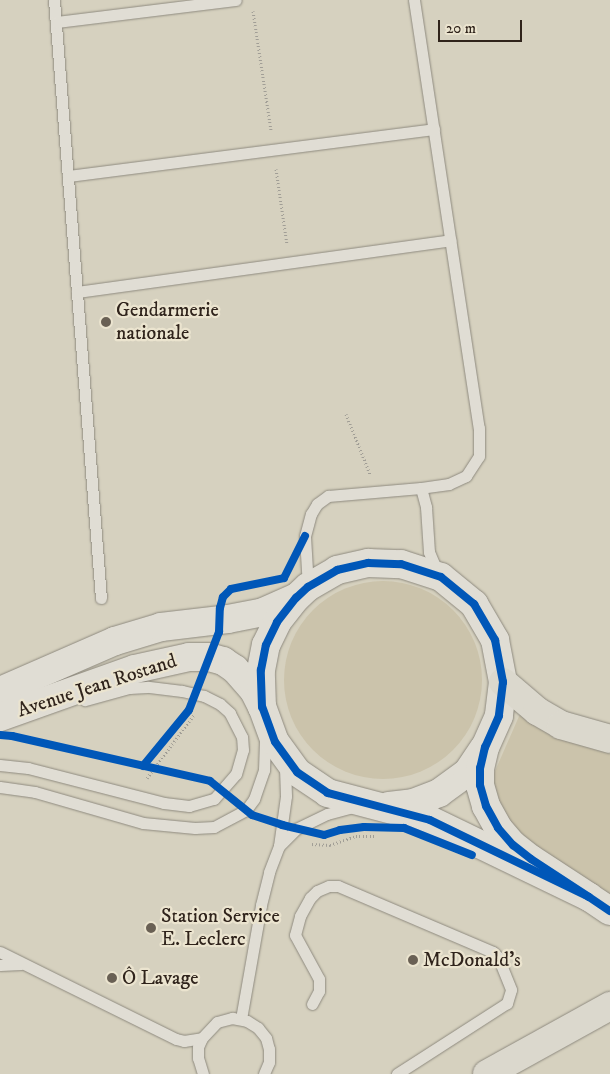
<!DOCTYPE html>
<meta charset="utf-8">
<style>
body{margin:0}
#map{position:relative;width:610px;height:1074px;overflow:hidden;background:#d6d1bf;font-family:"IM FELL DW Pica",serif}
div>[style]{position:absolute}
.green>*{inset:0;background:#cbc3ab}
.round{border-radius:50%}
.path>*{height:3px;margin-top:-1.5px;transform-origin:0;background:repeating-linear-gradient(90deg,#a19e96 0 1px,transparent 0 3.5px)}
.roads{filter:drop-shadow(0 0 1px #8e8a7f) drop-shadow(0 0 1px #8e8a7f)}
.lane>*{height:11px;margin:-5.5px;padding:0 5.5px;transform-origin:5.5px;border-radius:5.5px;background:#e0ddd4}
.secondary>*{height:28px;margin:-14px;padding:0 14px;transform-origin:14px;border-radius:14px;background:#e0ddd4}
.highway>*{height:28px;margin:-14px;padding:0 14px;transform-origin:14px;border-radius:14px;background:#dbd8cd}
.cycleway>*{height:8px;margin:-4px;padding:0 4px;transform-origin:4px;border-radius:4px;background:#0057b8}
.dots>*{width:14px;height:14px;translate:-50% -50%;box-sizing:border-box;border:2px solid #ebe4cf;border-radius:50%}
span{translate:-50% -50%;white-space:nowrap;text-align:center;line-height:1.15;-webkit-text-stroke:4.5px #ebe4cf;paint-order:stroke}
.poi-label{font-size:20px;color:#2f231b}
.left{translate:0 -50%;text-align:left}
.street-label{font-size:20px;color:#2f231b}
.scale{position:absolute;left:438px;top:20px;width:84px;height:22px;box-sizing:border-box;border:2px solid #2f231b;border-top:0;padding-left:6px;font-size:15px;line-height:18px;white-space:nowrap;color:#2f231b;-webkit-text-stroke:4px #ebe4cf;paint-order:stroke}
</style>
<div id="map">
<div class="green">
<div class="round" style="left:284px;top:581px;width:198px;height:198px"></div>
<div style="clip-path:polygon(520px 714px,567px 740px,610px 752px,610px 895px,509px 828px,494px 797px,492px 778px)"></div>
</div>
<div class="path">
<div style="left:253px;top:11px;width:120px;rotate:81.4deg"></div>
<div style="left:276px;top:169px;width:76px;rotate:81.7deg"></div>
<div style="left:346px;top:414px;width:65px;rotate:68.2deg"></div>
<div style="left:147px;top:778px;width:79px;rotate:-53.3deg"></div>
<div style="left:312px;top:844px;width:18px;rotate:3deg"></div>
<div style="left:330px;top:845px;width:28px;rotate:-19deg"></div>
<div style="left:356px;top:836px;width:18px"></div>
</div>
<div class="roads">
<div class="lane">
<div style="left:54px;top:0;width:600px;rotate:85.51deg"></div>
<div style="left:414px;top:0;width:433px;rotate:81.4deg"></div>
<div style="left:479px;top:428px;width:28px;rotate:90deg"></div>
<div style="left:479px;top:456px;width:24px;rotate:123deg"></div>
<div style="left:466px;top:476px;width:19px;rotate:155deg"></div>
<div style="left:449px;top:484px;width:28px;rotate:172deg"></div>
<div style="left:56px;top:22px;width:181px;rotate:-7deg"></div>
<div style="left:68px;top:176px;width:369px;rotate:-7.3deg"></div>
<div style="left:77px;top:292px;width:377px;rotate:-7.9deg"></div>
<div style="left:308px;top:587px;width:51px;rotate:-93.4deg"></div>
<div style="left:305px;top:536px;width:23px;rotate:-75deg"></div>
<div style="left:311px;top:514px;width:12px;rotate:-59deg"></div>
<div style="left:317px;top:504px;width:14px;rotate:-36deg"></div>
<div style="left:328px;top:496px;width:93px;rotate:-4.9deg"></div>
<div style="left:421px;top:488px;width:20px;rotate:75deg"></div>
<div style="left:426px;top:507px;width:45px;rotate:86.2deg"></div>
<div style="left:429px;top:552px;width:21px;rotate:67deg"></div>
<div style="left:0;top:765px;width:28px;rotate:6deg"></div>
<div style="left:28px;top:768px;width:140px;rotate:14.4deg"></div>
<div style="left:164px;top:803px;width:25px;rotate:7deg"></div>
<div style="left:189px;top:806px;width:26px;rotate:-16deg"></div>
<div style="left:214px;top:799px;width:33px;rotate:-49deg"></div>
<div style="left:236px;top:774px;width:25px;rotate:-74deg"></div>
<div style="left:243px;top:750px;width:13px;rotate:-94deg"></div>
<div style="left:242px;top:737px;width:27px;rotate:-117deg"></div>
<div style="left:230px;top:713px;width:13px;rotate:-138deg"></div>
<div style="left:220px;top:704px;width:18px;rotate:-153deg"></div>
<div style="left:204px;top:696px;width:23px;rotate:-167deg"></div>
<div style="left:182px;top:691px;width:35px;rotate:-173deg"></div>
<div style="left:147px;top:687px;width:18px;rotate:177deg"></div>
<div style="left:129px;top:688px;width:46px;rotate:164.7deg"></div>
<div style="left:0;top:787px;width:35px;rotate:8deg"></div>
<div style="left:35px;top:792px;width:112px;rotate:16deg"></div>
<div style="left:143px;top:823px;width:52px;rotate:5.5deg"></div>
<div style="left:195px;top:828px;width:19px;rotate:-3deg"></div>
<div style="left:214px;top:827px;width:36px;rotate:-28deg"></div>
<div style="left:246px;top:810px;width:14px;rotate:-54deg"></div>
<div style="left:254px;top:799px;width:31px;rotate:-71deg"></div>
<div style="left:264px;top:770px;width:32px;rotate:-88deg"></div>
<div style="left:279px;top:846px;width:24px;rotate:-45deg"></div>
<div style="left:296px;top:829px;width:34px;rotate:-26deg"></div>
<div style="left:327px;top:814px;width:27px;rotate:-15deg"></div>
<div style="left:0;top:952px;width:196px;rotate:26.3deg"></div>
<div style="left:176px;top:1039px;width:8px;rotate:14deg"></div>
<div style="left:184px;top:1041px;width:18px;rotate:-9deg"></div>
<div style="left:0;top:965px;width:21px;rotate:-3deg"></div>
<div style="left:312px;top:1004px;width:15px;rotate:-62deg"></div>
<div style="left:319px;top:991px;width:12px;rotate:-90deg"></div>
<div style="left:319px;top:979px;width:50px;rotate:-118.6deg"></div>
<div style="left:295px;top:935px;width:20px;rotate:-75deg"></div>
<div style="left:300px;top:916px;width:21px;rotate:-61deg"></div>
<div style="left:310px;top:898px;width:10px;rotate:-45deg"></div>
<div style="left:317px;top:891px;width:13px;rotate:-23deg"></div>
<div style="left:329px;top:886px;width:9px"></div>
<div style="left:338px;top:886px;width:168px;rotate:23.1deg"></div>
<div style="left:493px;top:952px;width:7px;rotate:45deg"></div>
<div style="left:498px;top:957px;width:35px;rotate:68deg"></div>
<div style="left:511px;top:990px;width:14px;rotate:107deg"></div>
<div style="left:507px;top:1003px;width:131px;rotate:147.2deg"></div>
<div style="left:241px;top:1019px;width:116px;rotate:-80deg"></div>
<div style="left:261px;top:905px;width:34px;rotate:-76deg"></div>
<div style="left:269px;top:872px;width:28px;rotate:-69deg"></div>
<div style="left:279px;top:846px;width:50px;rotate:-82deg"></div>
<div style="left:286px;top:796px;width:31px;rotate:-92deg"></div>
<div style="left:203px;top:1074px;width:17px;rotate:-107deg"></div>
<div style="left:198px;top:1058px;width:11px;rotate:-90deg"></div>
<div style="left:198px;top:1047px;width:10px;rotate:-66deg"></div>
<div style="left:202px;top:1038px;width:22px;rotate:-47deg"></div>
<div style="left:217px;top:1022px;width:16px;rotate:-15deg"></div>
<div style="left:232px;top:1018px;width:15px;rotate:11deg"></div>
<div style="left:247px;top:1021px;width:13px;rotate:32deg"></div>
<div style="left:258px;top:1028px;width:13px;rotate:51deg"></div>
<div style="left:266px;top:1038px;width:11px;rotate:75deg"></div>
<div style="left:269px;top:1049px;width:13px;rotate:90deg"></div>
<div style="left:269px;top:1062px;width:13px;rotate:113deg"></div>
</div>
<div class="secondary">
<div style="left:0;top:691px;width:125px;rotate:-23.5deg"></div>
<div style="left:115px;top:641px;width:48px;rotate:-16.9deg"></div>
<div style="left:161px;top:627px;width:67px;rotate:-6.8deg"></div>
<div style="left:228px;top:619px;width:36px;rotate:-11deg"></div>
<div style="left:263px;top:612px;width:34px;rotate:-24deg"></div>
<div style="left:0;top:717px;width:143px;rotate:-19.6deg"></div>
<div style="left:135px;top:669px;width:55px;rotate:-12.5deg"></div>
<div style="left:189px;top:657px;width:20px"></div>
<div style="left:209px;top:657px;width:15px;rotate:16deg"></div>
<div style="left:223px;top:661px;width:14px;rotate:34deg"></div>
<div style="left:235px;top:669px;width:29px;rotate:49deg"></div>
<div style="left:254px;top:691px;width:18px;rotate:63deg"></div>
<div style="left:389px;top:806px;width:24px;rotate:-7deg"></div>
<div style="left:413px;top:803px;width:28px;rotate:-21deg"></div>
<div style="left:439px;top:793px;width:34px;rotate:-36deg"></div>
<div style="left:467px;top:773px;width:30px;rotate:-56deg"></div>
<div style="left:589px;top:897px;width:177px;rotate:-154.2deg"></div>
<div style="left:430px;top:820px;width:106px;rotate:-165.2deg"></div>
<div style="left:328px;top:793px;width:37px;rotate:-146deg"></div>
<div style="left:297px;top:772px;width:37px;rotate:-126deg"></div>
<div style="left:275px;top:742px;width:37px;rotate:-110deg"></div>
<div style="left:262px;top:707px;width:37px;rotate:-92deg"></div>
<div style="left:261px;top:670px;width:25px;rotate:-79deg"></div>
<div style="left:266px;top:645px;width:25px;rotate:-64deg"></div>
<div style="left:277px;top:622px;width:31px;rotate:-52deg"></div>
<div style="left:296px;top:598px;width:16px;rotate:-43deg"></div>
<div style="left:308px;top:587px;width:34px;rotate:-30deg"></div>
<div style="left:337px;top:570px;width:32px;rotate:-13deg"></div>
<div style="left:368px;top:563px;width:33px;rotate:2deg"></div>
<div style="left:401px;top:564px;width:42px;rotate:18deg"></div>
<div style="left:441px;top:577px;width:43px;rotate:39.3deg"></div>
<div style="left:474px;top:604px;width:42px;rotate:59.7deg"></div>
<div style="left:495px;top:640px;width:43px;rotate:79.2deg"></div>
<div style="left:503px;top:682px;width:34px;rotate:97deg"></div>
<div style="left:499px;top:716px;width:34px;rotate:114deg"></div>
<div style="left:485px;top:747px;width:22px;rotate:103deg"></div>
<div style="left:480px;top:768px;width:17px;rotate:90deg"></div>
<div style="left:480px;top:785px;width:22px;rotate:74deg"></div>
<div style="left:486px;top:806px;width:25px;rotate:61deg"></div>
<div style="left:498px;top:828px;width:23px;rotate:49deg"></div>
<div style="left:513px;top:845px;width:23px;rotate:38deg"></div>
<div style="left:531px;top:859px;width:69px;rotate:33.2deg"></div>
<div style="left:589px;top:897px;width:25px;rotate:34deg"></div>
</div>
<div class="highway">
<div style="left:503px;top:682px;width:45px;rotate:40.5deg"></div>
<div style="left:537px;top:711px;width:28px;rotate:30deg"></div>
<div style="left:561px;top:725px;width:51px;rotate:15.9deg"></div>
<div style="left:487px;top:1074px;width:141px;rotate:-28.9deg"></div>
</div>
</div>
<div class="cycleway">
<div style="left:0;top:735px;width:12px;rotate:5deg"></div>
<div style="left:12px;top:736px;width:203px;rotate:12.8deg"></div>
<div style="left:210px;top:781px;width:54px;rotate:39deg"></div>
<div style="left:252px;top:815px;width:32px;rotate:18deg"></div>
<div style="left:282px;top:825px;width:43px;rotate:13.4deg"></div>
<div style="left:324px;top:835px;width:17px;rotate:-17deg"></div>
<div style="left:340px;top:830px;width:24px;rotate:-7deg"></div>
<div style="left:364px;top:827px;width:40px;rotate:1.4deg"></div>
<div style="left:404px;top:828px;width:73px;rotate:21.7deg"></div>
<div style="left:143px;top:766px;width:72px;rotate:-50.6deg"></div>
<div style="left:189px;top:710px;width:84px;rotate:-69deg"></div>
<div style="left:219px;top:632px;width:24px;rotate:-88deg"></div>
<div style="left:220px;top:608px;width:11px;rotate:-75deg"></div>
<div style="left:223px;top:597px;width:11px;rotate:-45deg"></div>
<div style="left:231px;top:589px;width:54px;rotate:-11.7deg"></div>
<div style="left:284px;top:578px;width:47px;rotate:-63.4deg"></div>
<div style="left:589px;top:897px;width:177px;rotate:-154.2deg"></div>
<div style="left:430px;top:820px;width:106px;rotate:-165.2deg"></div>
<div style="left:328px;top:793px;width:37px;rotate:-146deg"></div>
<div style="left:297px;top:772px;width:37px;rotate:-126deg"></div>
<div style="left:275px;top:742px;width:37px;rotate:-110deg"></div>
<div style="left:262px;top:707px;width:37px;rotate:-92deg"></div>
<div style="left:261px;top:670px;width:25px;rotate:-79deg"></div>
<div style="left:266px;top:645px;width:25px;rotate:-64deg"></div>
<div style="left:277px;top:622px;width:31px;rotate:-52deg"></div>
<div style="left:296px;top:598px;width:16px;rotate:-43deg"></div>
<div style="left:308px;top:587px;width:34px;rotate:-30deg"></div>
<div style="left:337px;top:570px;width:32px;rotate:-13deg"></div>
<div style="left:368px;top:563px;width:33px;rotate:2deg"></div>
<div style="left:401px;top:564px;width:42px;rotate:18deg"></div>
<div style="left:441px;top:577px;width:43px;rotate:39.3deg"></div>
<div style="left:474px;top:604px;width:42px;rotate:59.7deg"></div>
<div style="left:495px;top:640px;width:43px;rotate:79.2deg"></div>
<div style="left:503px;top:682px;width:34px;rotate:97deg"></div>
<div style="left:499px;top:716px;width:34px;rotate:114deg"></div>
<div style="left:485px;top:747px;width:22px;rotate:103deg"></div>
<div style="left:480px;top:768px;width:17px;rotate:90deg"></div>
<div style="left:480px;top:785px;width:22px;rotate:74deg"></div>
<div style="left:486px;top:806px;width:25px;rotate:61deg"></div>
<div style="left:498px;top:828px;width:23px;rotate:49deg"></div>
<div style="left:513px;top:845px;width:23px;rotate:38deg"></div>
<div style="left:531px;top:859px;width:69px;rotate:33.2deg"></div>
<div style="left:589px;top:897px;width:25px;rotate:34deg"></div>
</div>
<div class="dots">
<div style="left:106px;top:322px;background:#696054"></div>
<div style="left:151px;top:928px;background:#696054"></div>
<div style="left:413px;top:960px;background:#696054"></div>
<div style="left:112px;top:978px;background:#696054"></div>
</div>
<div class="poi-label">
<span class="left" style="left:116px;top:322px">Gendarmerie<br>nationale</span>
<span class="left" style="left:161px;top:928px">Station Service<br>E. Leclerc</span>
<span class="left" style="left:423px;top:960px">McDonald's</span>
<span class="left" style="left:122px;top:978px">Ô Lavage</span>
</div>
<div class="street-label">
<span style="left:97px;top:686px;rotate:-18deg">Avenue Jean Rostand</span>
</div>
<div class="scale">20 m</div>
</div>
